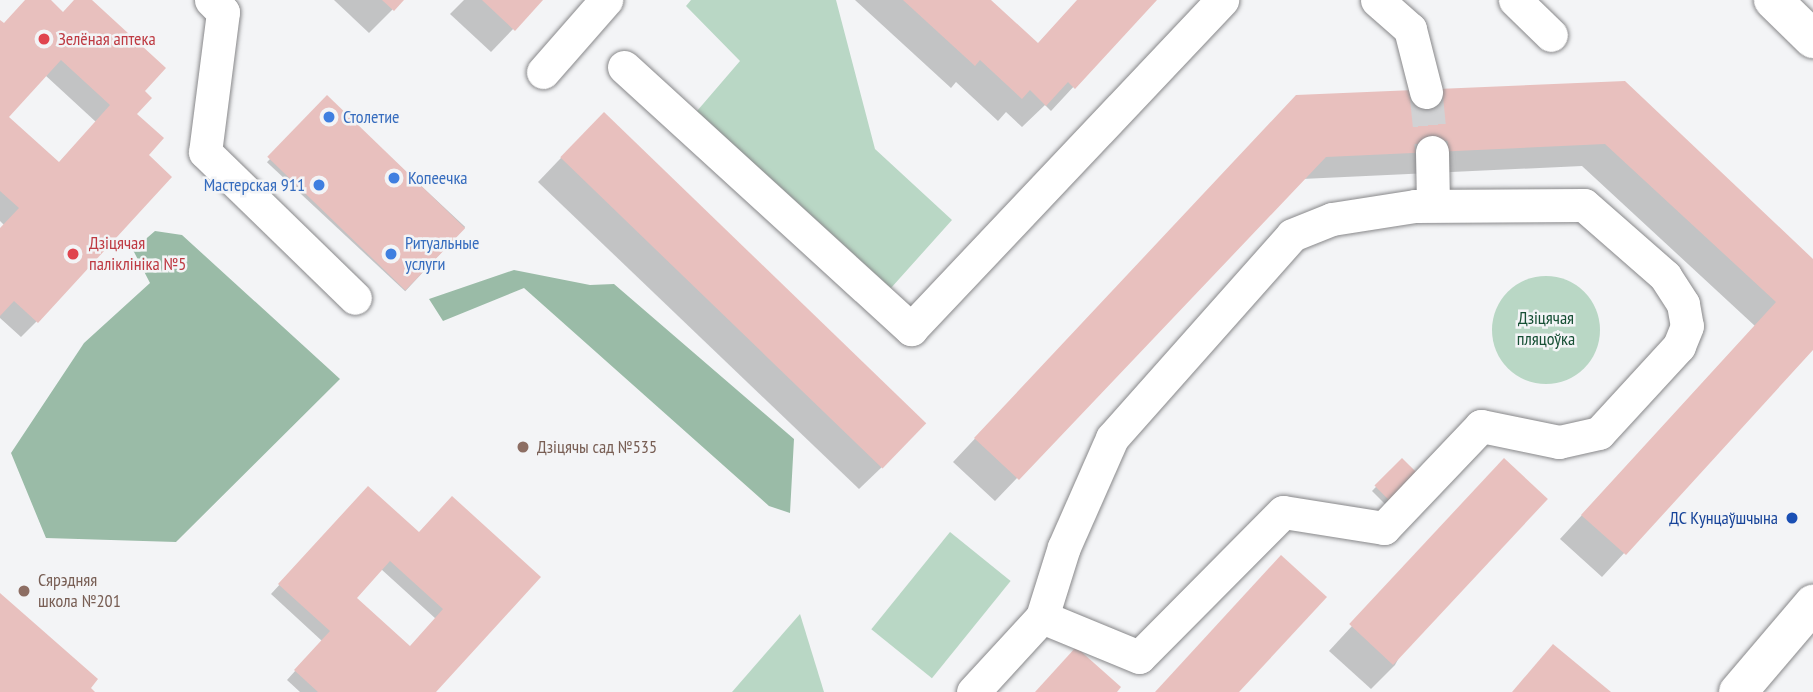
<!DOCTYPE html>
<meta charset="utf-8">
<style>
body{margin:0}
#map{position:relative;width:1813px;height:692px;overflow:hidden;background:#f3f4f6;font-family:"PT Sans Narrow",sans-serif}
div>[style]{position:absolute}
.green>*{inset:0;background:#b9d7c5;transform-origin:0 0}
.round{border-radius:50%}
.forest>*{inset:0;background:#9abba7}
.shadow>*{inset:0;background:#0003;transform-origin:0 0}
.building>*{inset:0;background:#e8c0be;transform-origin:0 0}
.minor-tunnel>*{height:33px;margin-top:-16.5px;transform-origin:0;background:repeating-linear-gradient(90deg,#d1d2d4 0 33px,transparent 0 50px)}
.roads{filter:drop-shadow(0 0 2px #88888a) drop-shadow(0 0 2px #88888a)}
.minor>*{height:33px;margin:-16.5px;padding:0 16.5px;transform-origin:16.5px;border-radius:16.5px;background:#fff}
.major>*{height:38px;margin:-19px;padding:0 19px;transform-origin:19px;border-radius:19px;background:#fff}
.dots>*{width:19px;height:19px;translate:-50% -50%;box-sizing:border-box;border:4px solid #f3f4f6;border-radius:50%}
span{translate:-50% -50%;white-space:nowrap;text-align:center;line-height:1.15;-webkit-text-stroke:5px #f3f4f6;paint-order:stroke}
.health-label{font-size:18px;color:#be3a42}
.left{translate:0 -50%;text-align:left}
.shop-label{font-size:18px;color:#366cbe}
.right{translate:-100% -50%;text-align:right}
.park-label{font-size:18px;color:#164f34}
.education-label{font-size:18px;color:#785e54}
.transit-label{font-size:18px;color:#164399}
</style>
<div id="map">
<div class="green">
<div style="clip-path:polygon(691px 0,836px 0,875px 149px,952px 220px,891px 288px,697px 111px,740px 61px,686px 6px)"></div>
<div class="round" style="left:1492px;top:276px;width:108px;height:108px"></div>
<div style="left:950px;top:532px;width:78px;height:125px;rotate:39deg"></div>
<div style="clip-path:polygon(800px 614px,824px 692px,732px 692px)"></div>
</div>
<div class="forest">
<div style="clip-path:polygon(155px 231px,182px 235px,340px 379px,176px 542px,46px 538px,11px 453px,84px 343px,150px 283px,133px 250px)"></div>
<div style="clip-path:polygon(514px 270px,590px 285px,614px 284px,794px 439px,790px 513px,769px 506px,524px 288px,443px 321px,429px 299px)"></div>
</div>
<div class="shadow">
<div style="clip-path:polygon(evenodd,26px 0,48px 0,63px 13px,76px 0,90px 0,142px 91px,135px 114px,146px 155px,37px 321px,21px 337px,0 318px,0 229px,4px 225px,0 221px,0 22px,3px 25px,26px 0,45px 75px,96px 122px,58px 164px,7px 117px,45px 75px)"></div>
<div style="clip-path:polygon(334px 0,402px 0,369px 33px)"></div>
<div style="clip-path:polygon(464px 0,541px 0,491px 52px,450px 14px)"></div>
<div style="clip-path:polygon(855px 0,988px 0,1037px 45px,1078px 0,1154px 0,1051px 111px,1045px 105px,1022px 127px,1006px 112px,998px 121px,956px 82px,951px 88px)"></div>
<div style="clip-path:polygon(1625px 83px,1813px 261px,1813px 348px,1602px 577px,1560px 539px,1755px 326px,1582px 166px,1302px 179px,995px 501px,953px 462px,1274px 120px)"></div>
<div style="left:327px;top:98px;width:189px;height:88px;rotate:43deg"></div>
<div style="clip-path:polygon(580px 138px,883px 466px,859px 489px,538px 182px)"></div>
<div style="clip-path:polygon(1402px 460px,1388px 507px,1372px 491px)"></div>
<div style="clip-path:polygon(1504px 461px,1395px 665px,1371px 689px,1329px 651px)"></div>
<div style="clip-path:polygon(evenodd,360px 497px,419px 534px,538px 578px,433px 692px,300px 692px,287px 680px,322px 641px,271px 594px,360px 497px,381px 569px,436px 619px,409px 648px,354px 598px,381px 569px)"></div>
</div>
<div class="building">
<div style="clip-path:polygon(evenodd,25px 0,51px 0,63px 12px,74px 0,92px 0,166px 68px,145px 91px,152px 98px,137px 114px,164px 138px,149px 155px,172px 177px,38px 323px,14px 301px,0 316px,0 228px,19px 208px,0 191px,0 20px,4px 23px,25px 0,61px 60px,110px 105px,59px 162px,9px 117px,61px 60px)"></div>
<div style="clip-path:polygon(382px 0,404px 0,394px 11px)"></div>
<div style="clip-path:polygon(482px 0,543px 0,515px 31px)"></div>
<div style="clip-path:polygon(903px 0,991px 0,1038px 43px,1077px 0,1157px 0,1075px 89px,1068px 82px,1046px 106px,1030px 90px,1022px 99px,980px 60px,975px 66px)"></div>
<div style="clip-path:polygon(1625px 81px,1813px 259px,1813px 350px,1626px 555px,1581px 515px,1776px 302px,1605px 144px,1326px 157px,1019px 480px,974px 438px,1296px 95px)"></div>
<div style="left:327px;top:95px;width:192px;height:86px;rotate:44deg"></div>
<div style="left:604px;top:112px;width:448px;height:63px;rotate:44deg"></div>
<div style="left:1402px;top:458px;width:27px;height:39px;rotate:45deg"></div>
<div style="left:1504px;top:458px;width:60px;height:227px;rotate:43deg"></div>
<div style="clip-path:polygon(evenodd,368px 486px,419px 532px,452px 496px,541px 577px,436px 692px,318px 692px,294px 670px,330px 631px,278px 584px,368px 486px,390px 561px,443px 609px,410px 646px,357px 598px,390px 561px)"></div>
<div style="clip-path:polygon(1281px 555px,1327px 597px,1239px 692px,1155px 692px)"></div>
<div style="clip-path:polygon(0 593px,98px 679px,91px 688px,95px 692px,0 692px)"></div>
<div style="clip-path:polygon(1553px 644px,1611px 692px,1512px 692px)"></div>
<div style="clip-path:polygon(1076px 647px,1121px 687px,1117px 692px,1035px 692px)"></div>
</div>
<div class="minor-tunnel">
<div style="left:1426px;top:92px;width:60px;rotate:84.3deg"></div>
</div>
<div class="roads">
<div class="minor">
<div style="left:211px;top:0;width:17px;rotate:45deg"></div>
<div style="left:223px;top:12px;width:141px;rotate:97.3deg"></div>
<div style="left:205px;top:152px;width:209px;rotate:44.2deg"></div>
<div style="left:1377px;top:0;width:44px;rotate:41.3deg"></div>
<div style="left:1410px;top:29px;width:65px;rotate:75.7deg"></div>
<div style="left:1515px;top:0;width:50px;rotate:44.2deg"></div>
<div style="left:624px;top:67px;width:389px;rotate:42.4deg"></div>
<div style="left:911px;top:329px;width:453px;rotate:-46.6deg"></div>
<div style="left:543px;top:72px;width:96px;rotate:-48.8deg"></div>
<div style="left:1432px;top:152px;width:53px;rotate:88.9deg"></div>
<div style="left:973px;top:692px;width:102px;rotate:-47.4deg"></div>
<div style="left:1042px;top:617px;width:73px;rotate:-72.6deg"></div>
<div style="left:1064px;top:547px;width:119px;rotate:-66.2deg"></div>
<div style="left:1112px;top:438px;width:271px;rotate:-48.4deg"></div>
<div style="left:1292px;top:235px;width:43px;rotate:-21.8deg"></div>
<div style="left:1332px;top:219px;width:84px;rotate:-8.9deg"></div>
<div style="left:1415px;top:206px;width:169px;rotate:-0.3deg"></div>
<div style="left:1584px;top:205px;width:108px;rotate:41.2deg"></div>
<div style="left:1665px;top:276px;width:33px;rotate:57deg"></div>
<div style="left:1683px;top:304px;width:22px;rotate:80deg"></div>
<div style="left:1687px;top:326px;width:22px;rotate:112deg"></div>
<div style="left:1679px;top:346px;width:118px;rotate:132.6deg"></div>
<div style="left:1599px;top:433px;width:41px;rotate:167.3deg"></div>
<div style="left:1559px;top:442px;width:80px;rotate:-168.4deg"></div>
<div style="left:1481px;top:426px;width:141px;rotate:133.6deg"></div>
<div style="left:1384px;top:528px;width:102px;rotate:-171deg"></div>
<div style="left:1283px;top:512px;width:204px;rotate:134.8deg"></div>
<div style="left:1139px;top:657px;width:105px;rotate:-157.6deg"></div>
</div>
<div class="major">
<div style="left:1773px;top:0;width:56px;rotate:44.3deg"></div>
<div style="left:1738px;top:692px;width:116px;rotate:-49.6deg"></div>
</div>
</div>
<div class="dots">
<div style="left:44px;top:39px;background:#e0444e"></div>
<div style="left:329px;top:117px;background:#3f7fe0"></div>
<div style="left:394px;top:178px;background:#3f7fe0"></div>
<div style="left:319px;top:185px;background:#3f7fe0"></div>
<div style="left:73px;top:254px;background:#e0444e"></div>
<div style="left:391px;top:254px;background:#3f7fe0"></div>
<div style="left:523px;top:447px;background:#8d6e63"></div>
<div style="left:1792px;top:518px;background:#1a4fb4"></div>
<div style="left:24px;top:591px;background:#8d6e63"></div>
</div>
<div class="health-label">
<span class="left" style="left:58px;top:39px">Зелёная аптека</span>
<span class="left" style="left:89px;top:254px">Дзіцячая<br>паліклініка №5</span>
</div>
<div class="shop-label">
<span class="left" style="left:343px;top:117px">Столетие</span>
<span class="left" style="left:408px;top:178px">Копеечка</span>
<span class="right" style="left:305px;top:185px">Мастерская 911</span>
<span class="left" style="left:405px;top:254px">Ритуальные<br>услуги</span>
</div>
<div class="park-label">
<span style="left:1546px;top:329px">Дзіцячая<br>пляцоўка</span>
</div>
<div class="education-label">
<span class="left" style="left:537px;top:447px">Дзіцячы сад №535</span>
<span class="left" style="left:38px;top:591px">Сярэдняя<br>школа №201</span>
</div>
<div class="transit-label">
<span class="right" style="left:1778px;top:518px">ДС Кунцаўшчына</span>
</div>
</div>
